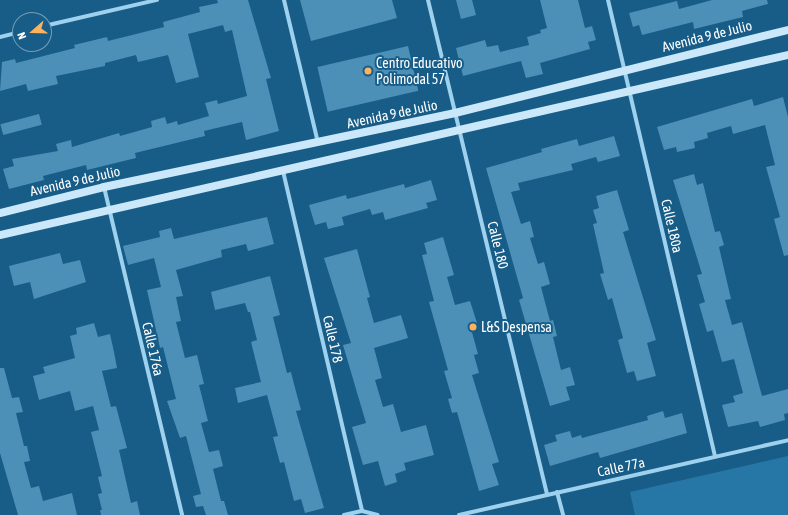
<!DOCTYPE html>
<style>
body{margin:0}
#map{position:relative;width:788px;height:515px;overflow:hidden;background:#175d88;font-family:"Asap Condensed",sans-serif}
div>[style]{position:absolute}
.green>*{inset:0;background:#2677a6}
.building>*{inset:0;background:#4c8fb7;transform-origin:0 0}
.minor>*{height:4px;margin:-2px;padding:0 2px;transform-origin:2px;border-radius:2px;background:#9ed1ee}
.secondary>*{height:8px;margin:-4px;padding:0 4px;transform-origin:4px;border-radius:4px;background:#cbe8fa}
.dots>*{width:11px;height:11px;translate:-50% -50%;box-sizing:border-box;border:2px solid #175d88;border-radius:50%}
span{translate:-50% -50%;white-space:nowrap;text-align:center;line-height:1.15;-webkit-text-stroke:4px #175d88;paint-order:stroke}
.street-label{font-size:14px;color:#fff}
.poi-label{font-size:14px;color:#fff}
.left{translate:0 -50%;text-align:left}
.north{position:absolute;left:12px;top:12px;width:40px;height:40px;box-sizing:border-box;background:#175d88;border:1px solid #749eb8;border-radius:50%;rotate:250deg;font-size:11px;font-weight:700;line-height:16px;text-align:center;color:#fff}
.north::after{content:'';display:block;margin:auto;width:14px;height:18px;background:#ffb25b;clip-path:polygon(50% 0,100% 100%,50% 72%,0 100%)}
</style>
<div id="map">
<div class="green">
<div style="clip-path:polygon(788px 456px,788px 515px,635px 515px,630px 492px)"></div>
</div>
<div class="building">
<div style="clip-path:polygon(217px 0,248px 0,271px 78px,266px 79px,279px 131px,246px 140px,242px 122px,204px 131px,205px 136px,135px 153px,136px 158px,87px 170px,86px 165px,43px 176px,44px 180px,9px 189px,3px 169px,14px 166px,12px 159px,58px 151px,56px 144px,71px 140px,72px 147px,119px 133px,120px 136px,152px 127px,151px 121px,165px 117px,167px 124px,177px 121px,178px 125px,209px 116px,205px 103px,217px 100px,218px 104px,247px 96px,232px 30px,225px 32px,223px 25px,188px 34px,199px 77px,176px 83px,168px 55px,138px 62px,136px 55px,105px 63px,105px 66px,56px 76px,58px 84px,28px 91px,26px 84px,0 91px,2px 62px,15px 59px,16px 63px,75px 48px,74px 45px,107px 37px,108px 41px,164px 27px,163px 22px,200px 12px,199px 7px,218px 3px)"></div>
<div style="clip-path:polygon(300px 0,392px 0,397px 18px,311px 41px)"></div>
<div style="clip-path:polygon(456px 0,472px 0,476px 15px,461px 19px)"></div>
<div style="clip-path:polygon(540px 0,578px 0,585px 28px,592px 26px,596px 40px,588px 42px,590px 49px,540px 63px,543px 74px,526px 78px,521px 61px,463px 76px,456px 48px,485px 40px,487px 47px,498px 45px,500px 52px,529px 45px,527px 37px,541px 33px,540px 30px,547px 28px)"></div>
<div style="clip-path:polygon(712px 0,767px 0,768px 4px,742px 11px,743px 17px,694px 29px,693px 22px,642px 35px,639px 25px,633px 27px,629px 13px,677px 1px,679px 9px)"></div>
<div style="left:408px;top:46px;width:46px;height:93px;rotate:77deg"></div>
<div style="clip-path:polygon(783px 97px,788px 117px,788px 255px,784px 256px,774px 219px,780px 217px,766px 167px,775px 165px,765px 125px,733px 134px,731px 126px,707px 133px,708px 138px,694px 142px,695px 148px,677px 152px,676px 147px,664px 150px,657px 127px,752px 99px,754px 106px)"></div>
<div style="left:39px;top:114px;width:11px;height:40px;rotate:75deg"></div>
<div style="clip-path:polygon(614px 136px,620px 156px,598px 162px,596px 157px,571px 164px,573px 170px,518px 183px,520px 190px,511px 192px,521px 224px,530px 221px,534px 237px,530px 238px,538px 264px,544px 262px,550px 284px,541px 287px,550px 321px,553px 320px,557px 336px,553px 337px,561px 370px,570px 367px,575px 385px,566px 387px,570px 400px,550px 406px,519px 300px,523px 298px,486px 168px,542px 152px,541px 149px,577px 139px,579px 146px)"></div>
<div style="clip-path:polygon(694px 174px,697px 185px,703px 183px,715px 232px,720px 231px,724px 245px,719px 247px,731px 299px,725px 300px,732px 325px,742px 322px,762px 396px,788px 389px,788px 413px,784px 414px,785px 420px,760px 427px,758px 421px,728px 427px,722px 405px,735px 402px,733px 396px,743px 393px,734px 359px,722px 362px,713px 330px,707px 332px,699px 304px,705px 302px,697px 275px,702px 274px,673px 180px)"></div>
<div style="clip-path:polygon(431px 180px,437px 200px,426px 203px,428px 208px,385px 220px,383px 212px,372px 215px,370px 209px,342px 217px,344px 225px,328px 229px,326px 222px,315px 225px,309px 205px,346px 195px,347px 199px,404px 184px,405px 188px)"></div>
<div style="clip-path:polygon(617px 190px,629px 230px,623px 232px,656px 340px,647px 343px,656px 376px,637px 381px,634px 371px,627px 373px,618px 340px,623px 338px,612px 298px,608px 300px,600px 274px,604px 273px,593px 224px,597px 223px,593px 210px,599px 208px,596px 196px)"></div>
<div style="clip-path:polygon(267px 217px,274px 244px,248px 251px,246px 244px,221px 250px,222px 257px,176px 270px,183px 296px,176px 297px,181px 321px,176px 322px,185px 358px,197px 355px,204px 384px,199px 385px,208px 421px,201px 423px,209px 452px,219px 450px,223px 466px,213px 469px,221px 501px,224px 501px,228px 515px,206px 515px,203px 506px,196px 507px,193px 496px,201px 494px,186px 436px,180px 438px,167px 401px,176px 399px,163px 347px,160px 348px,147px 290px,161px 287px,154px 258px,128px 265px,123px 246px,160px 237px,159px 231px,171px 228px,174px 239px)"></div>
<div style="clip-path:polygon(443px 237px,454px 275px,447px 277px,455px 305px,470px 301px,477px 323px,470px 325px,478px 354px,474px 355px,479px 373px,472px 375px,499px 462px,492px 464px,499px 485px,479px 491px,457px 412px,452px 413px,448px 399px,452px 398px,444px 371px,448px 370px,429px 302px,434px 301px,422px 255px,427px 254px,424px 243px)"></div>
<div style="clip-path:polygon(357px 249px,370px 297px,367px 298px,374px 323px,401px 315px,408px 338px,374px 348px,382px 378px,375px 380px,383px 407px,393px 404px,401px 432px,426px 425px,434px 455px,404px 463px,406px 470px,395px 474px,397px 482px,385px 486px,378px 461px,363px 465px,352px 427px,366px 423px,343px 345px,351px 343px,324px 258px)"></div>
<div style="clip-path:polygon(60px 253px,63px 264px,80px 260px,86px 282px,34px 299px,30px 282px,14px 286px,9px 266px)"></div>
<div style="clip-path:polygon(270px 276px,280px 315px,273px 317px,287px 373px,291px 372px,294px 384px,301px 410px,296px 411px,324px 508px,305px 513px,301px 499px,294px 501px,284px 462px,280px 463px,273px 437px,278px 436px,267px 395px,238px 403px,235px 388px,261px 382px,251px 342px,257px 340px,250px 312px,248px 312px,245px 303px,215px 310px,211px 292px)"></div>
<div style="clip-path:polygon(94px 323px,98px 337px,110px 334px,114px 352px,117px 368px,102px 371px,111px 407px,116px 406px,127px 448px,119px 450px,131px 503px,137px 501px,140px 515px,101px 515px,100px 510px,110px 508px,102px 510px,98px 494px,102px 493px,98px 477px,102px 476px,91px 432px,99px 430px,93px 406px,75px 411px,70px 391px,39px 400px,33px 376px,45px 373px,43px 367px,75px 358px,70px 336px,77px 334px,76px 328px)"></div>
<div style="clip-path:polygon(0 368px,4px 368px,12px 398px,19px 397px,23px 412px,16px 413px,24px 446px,27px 446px,30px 461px,24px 462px,31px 488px,39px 486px,43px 501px,72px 493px,77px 515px,18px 515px,0 453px)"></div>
<div style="clip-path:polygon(663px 411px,665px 418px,682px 413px,687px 433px,600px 458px,598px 452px,550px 466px,544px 445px,557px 441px,555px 435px,570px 431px,572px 438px,581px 435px,582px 438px,648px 420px,647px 416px)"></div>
</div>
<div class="minor">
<div style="left:284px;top:0;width:147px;rotate:76.6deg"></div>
<div style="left:428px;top:0;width:508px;rotate:76.46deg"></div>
<div style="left:608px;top:0;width:469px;rotate:76.8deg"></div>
<div style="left:44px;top:26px;width:116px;rotate:-13deg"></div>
<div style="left:0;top:37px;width:21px;rotate:-14deg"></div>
<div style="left:283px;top:171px;width:349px;rotate:76.9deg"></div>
<div style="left:104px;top:187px;width:337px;rotate:76.6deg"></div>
<div style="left:557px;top:492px;width:24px;rotate:75deg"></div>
<div style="left:344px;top:515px;width:18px;rotate:-13deg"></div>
<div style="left:362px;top:511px;width:16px;rotate:14deg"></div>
<div style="left:459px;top:515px;width:337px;rotate:-12.8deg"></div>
</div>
<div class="secondary">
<div style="left:0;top:213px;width:107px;rotate:-14deg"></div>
<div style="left:104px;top:187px;width:359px;rotate:-11.9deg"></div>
<div style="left:455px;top:113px;width:343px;rotate:-14deg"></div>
<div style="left:0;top:235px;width:808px;rotate:-12.87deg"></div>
</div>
<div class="dots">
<div style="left:368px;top:71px;background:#ffb25b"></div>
<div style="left:473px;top:327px;background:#ffb25b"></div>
</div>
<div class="street-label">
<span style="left:707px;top:36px;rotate:-14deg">Avenida 9 de Julio</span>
<span style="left:392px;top:114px;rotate:-12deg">Avenida 9 de Julio</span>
<span style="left:75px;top:181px;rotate:-13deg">Avenida 9 de Julio</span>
<span style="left:672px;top:226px;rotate:77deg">Calle 180a</span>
<span style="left:498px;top:245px;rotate:76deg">Calle 180</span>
<span style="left:333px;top:339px;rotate:77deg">Calle 178</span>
<span style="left:153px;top:349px;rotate:77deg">Calle 176a</span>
<span style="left:621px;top:467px;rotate:-12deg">Calle 77a</span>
</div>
<div class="poi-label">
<span class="left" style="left:376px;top:71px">Centro Educativo<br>Polimodal 57</span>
<span class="left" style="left:481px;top:327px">L&amp;S Despensa</span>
</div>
<div class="north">N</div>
</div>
